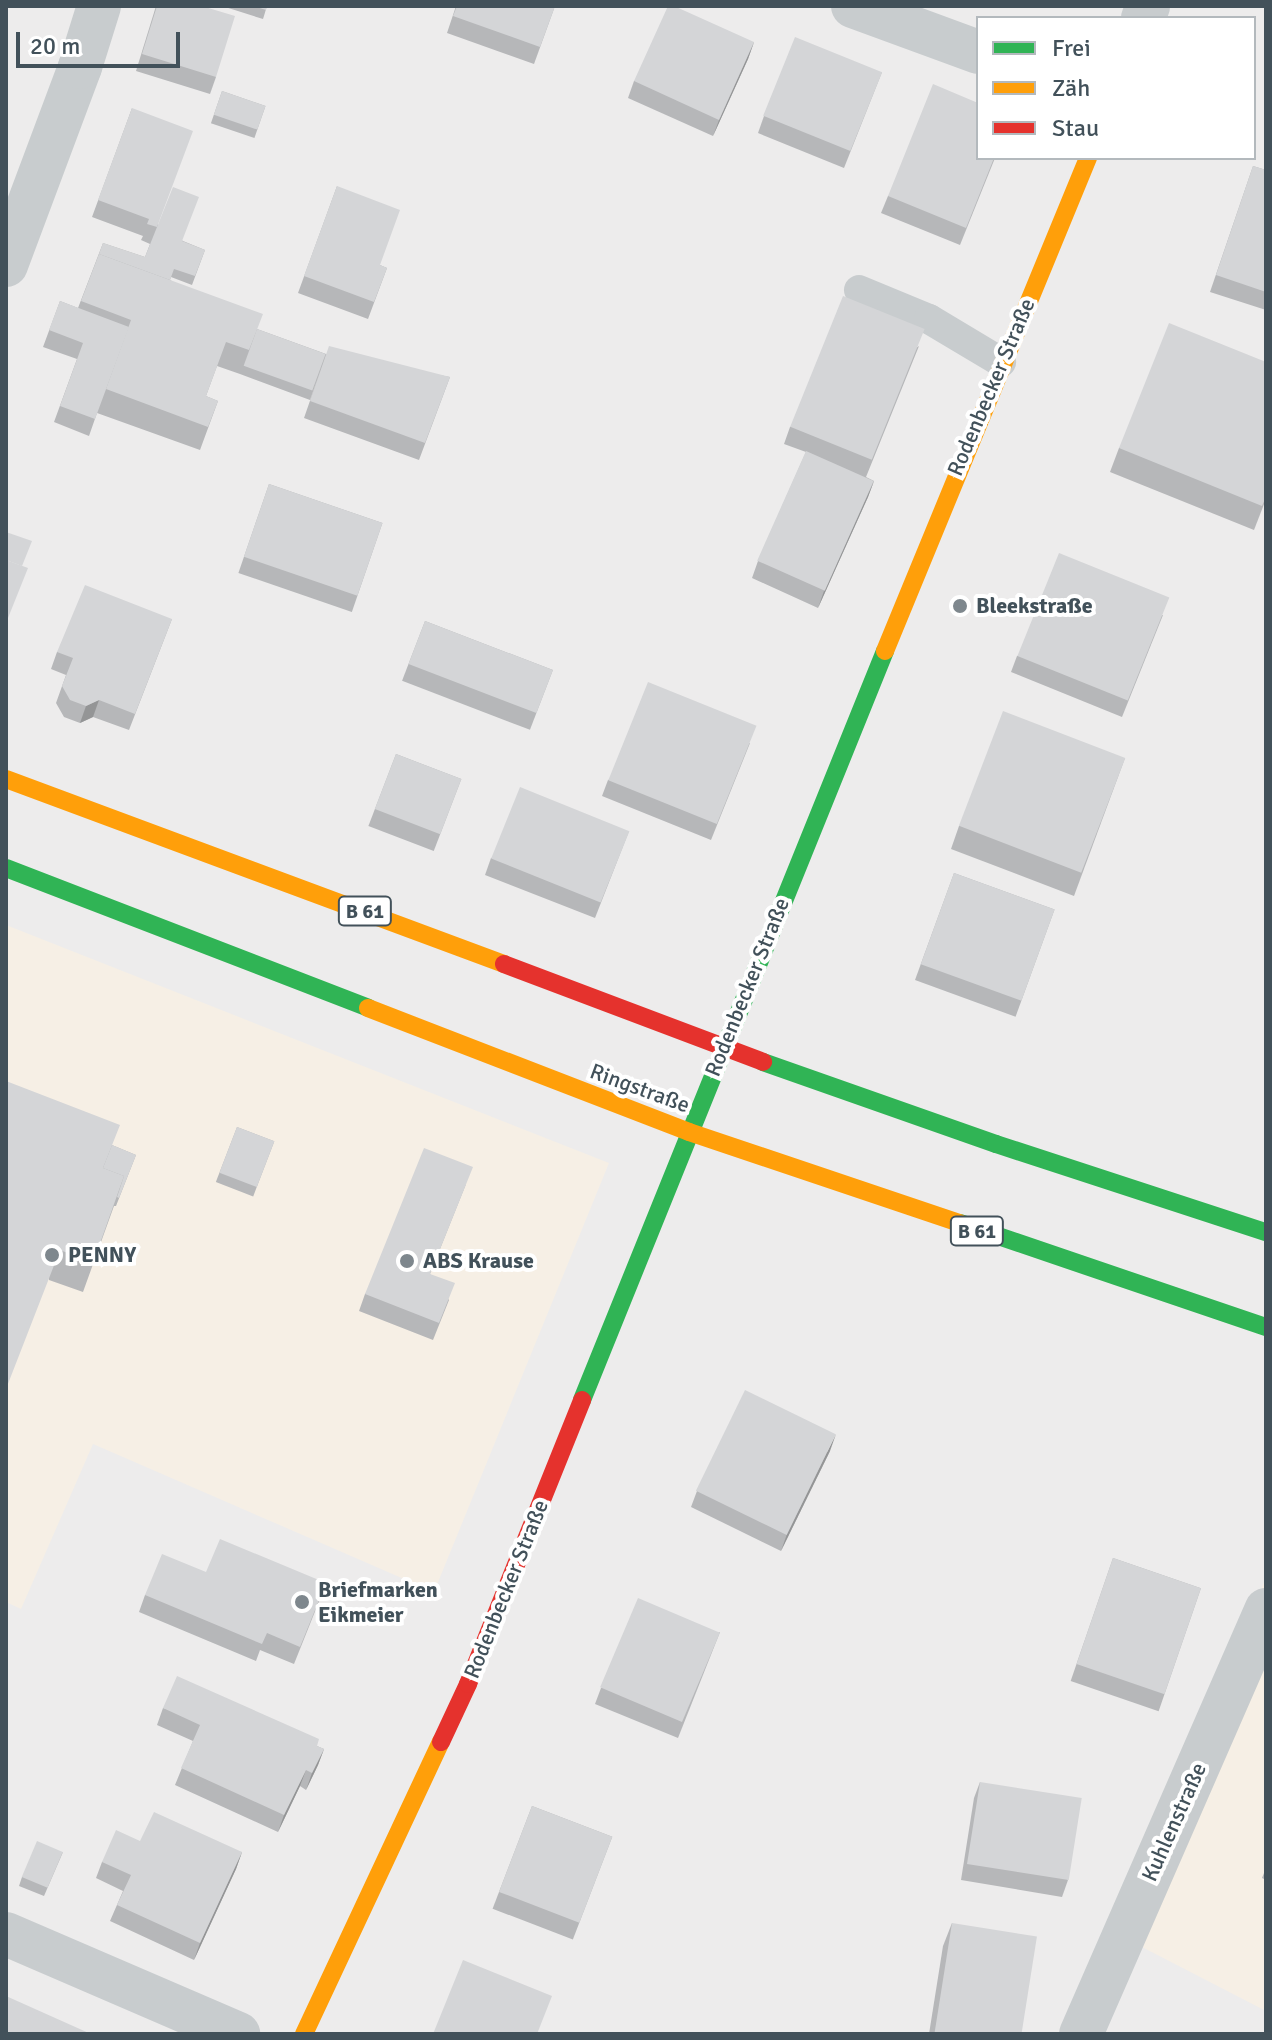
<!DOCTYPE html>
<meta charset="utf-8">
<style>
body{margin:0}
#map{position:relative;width:1272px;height:2040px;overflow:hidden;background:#edecec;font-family:Signika,sans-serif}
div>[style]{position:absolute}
.commercial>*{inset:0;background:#f6efe5}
.lane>*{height:30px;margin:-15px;padding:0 15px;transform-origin:15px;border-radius:15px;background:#c8ccce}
.street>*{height:44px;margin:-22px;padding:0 22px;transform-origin:22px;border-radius:22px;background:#c8ccce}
.fast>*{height:18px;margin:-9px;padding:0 9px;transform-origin:9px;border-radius:9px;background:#30b455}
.slow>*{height:18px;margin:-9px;padding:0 9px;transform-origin:9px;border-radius:9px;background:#ff9f0a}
.jam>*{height:18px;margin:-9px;padding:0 9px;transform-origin:9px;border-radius:9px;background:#e5322d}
.wall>*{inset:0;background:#b6b7b9;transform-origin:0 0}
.shaded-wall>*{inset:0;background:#949596}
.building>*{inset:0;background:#d4d5d7;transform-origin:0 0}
.dots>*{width:22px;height:22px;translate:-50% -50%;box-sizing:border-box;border:4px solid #fff;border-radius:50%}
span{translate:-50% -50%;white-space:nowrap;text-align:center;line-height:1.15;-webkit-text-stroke:8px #fff;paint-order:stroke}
.shield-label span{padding:2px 6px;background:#fff;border:2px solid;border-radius:6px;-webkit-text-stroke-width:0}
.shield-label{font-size:20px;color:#42515a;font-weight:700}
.street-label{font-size:22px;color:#42515a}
.poi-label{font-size:22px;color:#42515a;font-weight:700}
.left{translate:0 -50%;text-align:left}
.frame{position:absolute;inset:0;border:8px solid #42515a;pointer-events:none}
.legend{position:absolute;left:976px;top:16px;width:280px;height:144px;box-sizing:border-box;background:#fff;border:2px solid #b3b9bd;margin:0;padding:10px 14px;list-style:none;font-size:24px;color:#42515a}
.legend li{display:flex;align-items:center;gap:16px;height:40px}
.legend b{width:40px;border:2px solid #b3b9bd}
.scale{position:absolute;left:16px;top:32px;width:164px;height:36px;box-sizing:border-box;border:4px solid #42515a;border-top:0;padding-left:10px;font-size:24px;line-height:28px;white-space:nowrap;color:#42515a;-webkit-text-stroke:6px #fff;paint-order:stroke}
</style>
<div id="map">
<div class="commercial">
<div style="clip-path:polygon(6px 925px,609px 1163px,434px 1592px,93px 1444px,21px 1609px,6px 1602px)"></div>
<div style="clip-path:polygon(1266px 1578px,1266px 2011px,1111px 1931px)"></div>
</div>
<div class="lane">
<div style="left:859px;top:290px;width:76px;rotate:22.5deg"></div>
<div style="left:929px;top:319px;width:84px;rotate:30.8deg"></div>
</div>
<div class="street">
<div style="left:853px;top:6px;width:133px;rotate:20.2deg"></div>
<div style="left:1143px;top:18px;width:13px;rotate:-67deg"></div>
<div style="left:6px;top:265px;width:211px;rotate:-69.5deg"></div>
<div style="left:80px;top:67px;width:64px;rotate:-72.7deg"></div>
<div style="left:6px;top:1934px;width:253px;rotate:23.3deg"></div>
<div style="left:1081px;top:2034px;width:463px;rotate:-66.4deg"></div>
</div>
<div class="fast">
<div style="left:6px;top:868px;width:388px;rotate:21.1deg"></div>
<div style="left:763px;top:1062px;width:247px;rotate:19.4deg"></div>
<div style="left:996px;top:1144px;width:284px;rotate:18.1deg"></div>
<div style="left:960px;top:1223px;width:323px;rotate:18.8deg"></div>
<div style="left:582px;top:1400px;width:808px;rotate:-67.97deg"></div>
</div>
<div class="slow">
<div style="left:885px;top:651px;width:533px;rotate:-67.62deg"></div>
<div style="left:6px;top:779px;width:531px;rotate:20.38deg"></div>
<div style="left:368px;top:1008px;width:344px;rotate:21.1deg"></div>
<div style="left:689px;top:1132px;width:286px;rotate:18.6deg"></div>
<div style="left:304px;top:2034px;width:323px;rotate:-64.9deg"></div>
</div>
<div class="jam">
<div style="left:504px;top:964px;width:277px;rotate:20.7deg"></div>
<div style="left:441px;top:1742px;width:64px;rotate:-65deg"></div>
<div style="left:468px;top:1684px;width:306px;rotate:-68.1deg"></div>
</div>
<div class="wall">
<div style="clip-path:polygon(156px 6px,205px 6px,216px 77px,210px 94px,136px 71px)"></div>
<div style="clip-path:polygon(222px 6px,267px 6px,263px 19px)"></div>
<div style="clip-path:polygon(456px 6px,555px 6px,534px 64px,447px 33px)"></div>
<div style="clip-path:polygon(754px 42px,748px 59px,713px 136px,628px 98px,634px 81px)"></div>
<div style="clip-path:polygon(882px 72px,844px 168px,758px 133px,764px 116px)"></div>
<div style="left:222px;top:91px;width:46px;height:34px;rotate:19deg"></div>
<div style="clip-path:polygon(132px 108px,158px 225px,183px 241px,205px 250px,192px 285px,171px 277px,170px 280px,257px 329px,326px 354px,450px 377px,419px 460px,304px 418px,321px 369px,310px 400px,240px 374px,241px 373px,240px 374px,217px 366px,206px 396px,218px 401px,200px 450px,97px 413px,89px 436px,54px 422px,77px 359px,43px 347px,60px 301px,78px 308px,103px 243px,145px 257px,150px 244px,141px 240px,143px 236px,92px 217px)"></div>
<div style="clip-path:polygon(978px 158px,995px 158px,960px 245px,881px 213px,888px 196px)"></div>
<div style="clip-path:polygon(1253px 166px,1266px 170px,1266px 310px,1210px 292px)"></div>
<div style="clip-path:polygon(337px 186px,380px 265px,387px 268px,368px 319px,298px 293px)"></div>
<div style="clip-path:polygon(919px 346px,866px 477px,874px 481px,868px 497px,818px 608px,752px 578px,758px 561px,806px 452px,784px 444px,790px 427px)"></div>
<div style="clip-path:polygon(1266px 362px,1266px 499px,1254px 530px,1110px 472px,1119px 448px)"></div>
<div style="left:269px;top:484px;width:120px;height:94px;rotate:19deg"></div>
<div style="clip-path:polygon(1163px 615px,1122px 717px,1011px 672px,1017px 656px)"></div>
<div style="clip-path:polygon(172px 619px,129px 730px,93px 717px,80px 723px,64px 717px,56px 703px,66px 675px,51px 669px,57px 652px)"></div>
<div style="left:425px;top:621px;width:137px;height:64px;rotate:21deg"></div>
<div style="clip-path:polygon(750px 743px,711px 840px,602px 796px,608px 780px)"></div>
<div style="left:396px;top:754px;width:70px;height:77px;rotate:21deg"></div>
<div style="clip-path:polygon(1125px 758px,1074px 896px,951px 849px,959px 826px)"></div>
<div style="clip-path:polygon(629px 831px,595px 918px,485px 875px,491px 858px)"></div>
<div style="left:954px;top:873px;width:107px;height:114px;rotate:20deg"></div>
<div style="clip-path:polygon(6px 1081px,112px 1145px,136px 1155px,116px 1206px,114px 1206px,83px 1292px,49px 1280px)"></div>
<div style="left:237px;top:1127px;width:40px;height:59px;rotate:21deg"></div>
<div style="clip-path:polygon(466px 1184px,430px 1274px,449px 1300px,433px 1340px,359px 1311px,365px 1294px)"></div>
<div style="clip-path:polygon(830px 1451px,781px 1551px,691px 1507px,697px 1491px)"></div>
<div style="left:1113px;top:1558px;width:93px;height:130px;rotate:19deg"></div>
<div style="clip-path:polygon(206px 1572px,320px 1599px,294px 1664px,260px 1650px,256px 1661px,139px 1612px,145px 1595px)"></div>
<div style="clip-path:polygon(720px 1632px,678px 1738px,595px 1704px,601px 1688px)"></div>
<div style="clip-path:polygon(163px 1708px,317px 1746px,324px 1749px,318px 1765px,306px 1790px,300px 1786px,278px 1832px,175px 1785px,193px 1741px,157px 1725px)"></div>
<div style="clip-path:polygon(980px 1782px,1068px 1880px,1062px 1897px,961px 1880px,974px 1798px)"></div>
<div style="left:532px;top:1806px;width:86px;height:110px;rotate:21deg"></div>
<div style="clip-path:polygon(140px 1841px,242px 1852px,236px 1869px,194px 1960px,110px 1921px,123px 1891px,96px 1878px,102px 1862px)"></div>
<div style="clip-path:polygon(63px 1852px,44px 1896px,19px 1886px,22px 1877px)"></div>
<div style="clip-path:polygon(1266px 1868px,1266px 1880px,1262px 1878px)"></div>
<div style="clip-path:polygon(952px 1923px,1021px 2034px,929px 2034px,943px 1946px)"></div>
</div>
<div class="shaded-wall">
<div style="clip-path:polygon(754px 42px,748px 59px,713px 136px,719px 120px)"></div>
<div style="clip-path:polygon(874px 481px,868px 497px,818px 608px,824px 591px)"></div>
<div style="clip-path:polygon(99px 700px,93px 717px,80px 723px,86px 706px)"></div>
<div style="clip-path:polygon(836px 1434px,830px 1451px,781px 1551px,787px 1534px)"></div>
<div style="clip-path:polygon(324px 1749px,318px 1765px,306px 1790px,312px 1773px)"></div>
<div style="clip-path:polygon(306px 1770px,300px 1786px,278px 1832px,284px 1815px)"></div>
<div style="clip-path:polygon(242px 1852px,236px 1869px,194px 1960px,200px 1943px)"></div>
</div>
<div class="building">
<div style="clip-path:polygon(157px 6px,205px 6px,205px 7px,235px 16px,216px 77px,142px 54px)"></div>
<div style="clip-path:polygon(253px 6px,267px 6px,266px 10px)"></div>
<div style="clip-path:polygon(457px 6px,555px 6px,540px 47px,453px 16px)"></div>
<div style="clip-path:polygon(668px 6px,674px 6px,754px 42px,719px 120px,634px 81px)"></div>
<div style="left:795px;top:37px;width:94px;height:85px;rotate:22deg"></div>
<div style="clip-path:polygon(933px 84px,978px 103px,978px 158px,994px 158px,966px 228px,888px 196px)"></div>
<div style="left:222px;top:91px;width:46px;height:25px;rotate:19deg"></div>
<div style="clip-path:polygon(132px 108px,193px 131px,157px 227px,147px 224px,149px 219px,98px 200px)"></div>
<div style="clip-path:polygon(1253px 166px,1266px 170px,1266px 292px,1216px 275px)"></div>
<div style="clip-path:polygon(337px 186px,400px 210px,380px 265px,387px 268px,374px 302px,304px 276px)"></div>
<div style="clip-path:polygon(173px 187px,199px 197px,182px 241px,205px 250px,195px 276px,174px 269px,170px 280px,99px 254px,103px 243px,145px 257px)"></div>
<div style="clip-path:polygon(99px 254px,263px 314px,249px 350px,226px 342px,206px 396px,218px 401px,208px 427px,106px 389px,131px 320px,81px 301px)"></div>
<div style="left:843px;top:296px;width:88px;height:141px;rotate:22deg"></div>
<div style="clip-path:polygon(60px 301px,129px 327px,95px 419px,60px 406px,83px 343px,49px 330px)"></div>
<div style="clip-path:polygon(1169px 323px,1266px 362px,1266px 497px,1262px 506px,1119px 448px)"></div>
<div style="left:257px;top:329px;width:73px;height:39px;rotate:20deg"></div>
<div style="clip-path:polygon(329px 346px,450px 377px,425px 443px,310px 401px)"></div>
<div style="left:806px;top:451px;width:74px;height:120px;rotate:24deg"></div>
<div style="left:269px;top:484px;width:120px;height:77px;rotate:19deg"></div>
<div style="clip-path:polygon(6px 532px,32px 541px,22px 566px,6px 560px)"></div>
<div style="left:1059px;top:553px;width:119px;height:111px;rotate:22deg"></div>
<div style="clip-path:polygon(6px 560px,28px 568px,6px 623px)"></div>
<div style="clip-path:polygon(85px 585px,172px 619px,135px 714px,99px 700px,86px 706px,70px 700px,62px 686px,73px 658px,57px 652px)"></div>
<div style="left:425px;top:621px;width:137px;height:46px;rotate:21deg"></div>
<div style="left:648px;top:682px;width:117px;height:106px;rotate:22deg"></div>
<div style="left:1003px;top:711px;width:131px;height:123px;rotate:21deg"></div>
<div style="left:396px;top:754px;width:70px;height:59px;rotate:21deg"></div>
<div style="left:520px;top:787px;width:118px;height:77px;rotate:22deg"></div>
<div style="left:954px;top:873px;width:107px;height:97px;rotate:20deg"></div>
<div style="clip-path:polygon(6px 1081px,120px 1125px,103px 1168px,124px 1176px,93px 1263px,60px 1250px,6px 1389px)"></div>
<div style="left:237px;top:1127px;width:40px;height:49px;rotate:21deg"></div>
<div style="clip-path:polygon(112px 1145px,136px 1155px,119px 1198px,117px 1197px,124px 1176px,103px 1168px)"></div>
<div style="clip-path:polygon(424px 1148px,473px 1167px,430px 1274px,455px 1283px,439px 1323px,365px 1294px)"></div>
<div style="left:745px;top:1390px;width:101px;height:112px;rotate:26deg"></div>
<div style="clip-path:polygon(220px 1539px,326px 1583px,300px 1647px,267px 1633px,262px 1644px,145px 1595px,162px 1554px,206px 1572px)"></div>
<div style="left:1113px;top:1558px;width:93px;height:112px;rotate:19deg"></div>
<div style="left:638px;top:1598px;width:89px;height:97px;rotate:23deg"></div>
<div style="clip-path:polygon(177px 1676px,319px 1739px,317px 1746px,324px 1749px,312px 1773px,306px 1770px,284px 1815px,181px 1768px,200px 1725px,163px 1708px)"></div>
<div style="left:980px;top:1782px;width:103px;height:83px;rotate:9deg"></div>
<div style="left:532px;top:1806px;width:86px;height:92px;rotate:21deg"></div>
<div style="clip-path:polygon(154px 1812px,242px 1852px,200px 1943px,117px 1905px,131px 1875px,102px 1862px,116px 1830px,140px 1841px)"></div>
<div style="left:37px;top:1841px;width:28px;height:39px;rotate:23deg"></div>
<div style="left:952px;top:1923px;width:86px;height:112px;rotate:9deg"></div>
<div style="clip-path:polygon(463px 1960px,552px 1996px,537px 2034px,433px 2034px)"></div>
<div style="clip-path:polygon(6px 1996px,91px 2034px,6px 2034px)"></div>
</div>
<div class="dots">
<div style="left:960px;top:606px;background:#7e878d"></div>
<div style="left:52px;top:1255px;background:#7e878d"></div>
<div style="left:407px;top:1261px;background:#7e878d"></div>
<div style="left:302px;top:1602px;background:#7e878d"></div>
</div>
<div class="shield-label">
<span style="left:365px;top:911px">B 61</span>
<span style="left:977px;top:1231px">B 61</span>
</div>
<div class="street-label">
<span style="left:991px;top:387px;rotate:-67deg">Rodenbecker Straße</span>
<span style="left:747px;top:987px;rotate:-68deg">Rodenbecker Straße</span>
<span style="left:640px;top:1088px;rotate:20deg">Ringstraße</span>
<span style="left:506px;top:1589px;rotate:-68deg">Rodenbecker Straße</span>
<span style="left:1174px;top:1822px;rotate:-66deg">Kuhlenstraße</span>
</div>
<div class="poi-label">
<span class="left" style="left:976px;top:606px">Bleekstraße</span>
<span class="left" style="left:68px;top:1255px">PENNY</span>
<span class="left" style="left:423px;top:1261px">ABS Krause</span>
<span class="left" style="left:318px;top:1602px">Briefmarken<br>Eikmeier</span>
</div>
<div class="frame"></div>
<ul class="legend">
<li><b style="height:10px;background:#30b455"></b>Frei</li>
<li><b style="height:10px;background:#ff9f0a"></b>Zäh</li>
<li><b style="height:10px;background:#e5322d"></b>Stau</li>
</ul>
<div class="scale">20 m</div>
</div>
